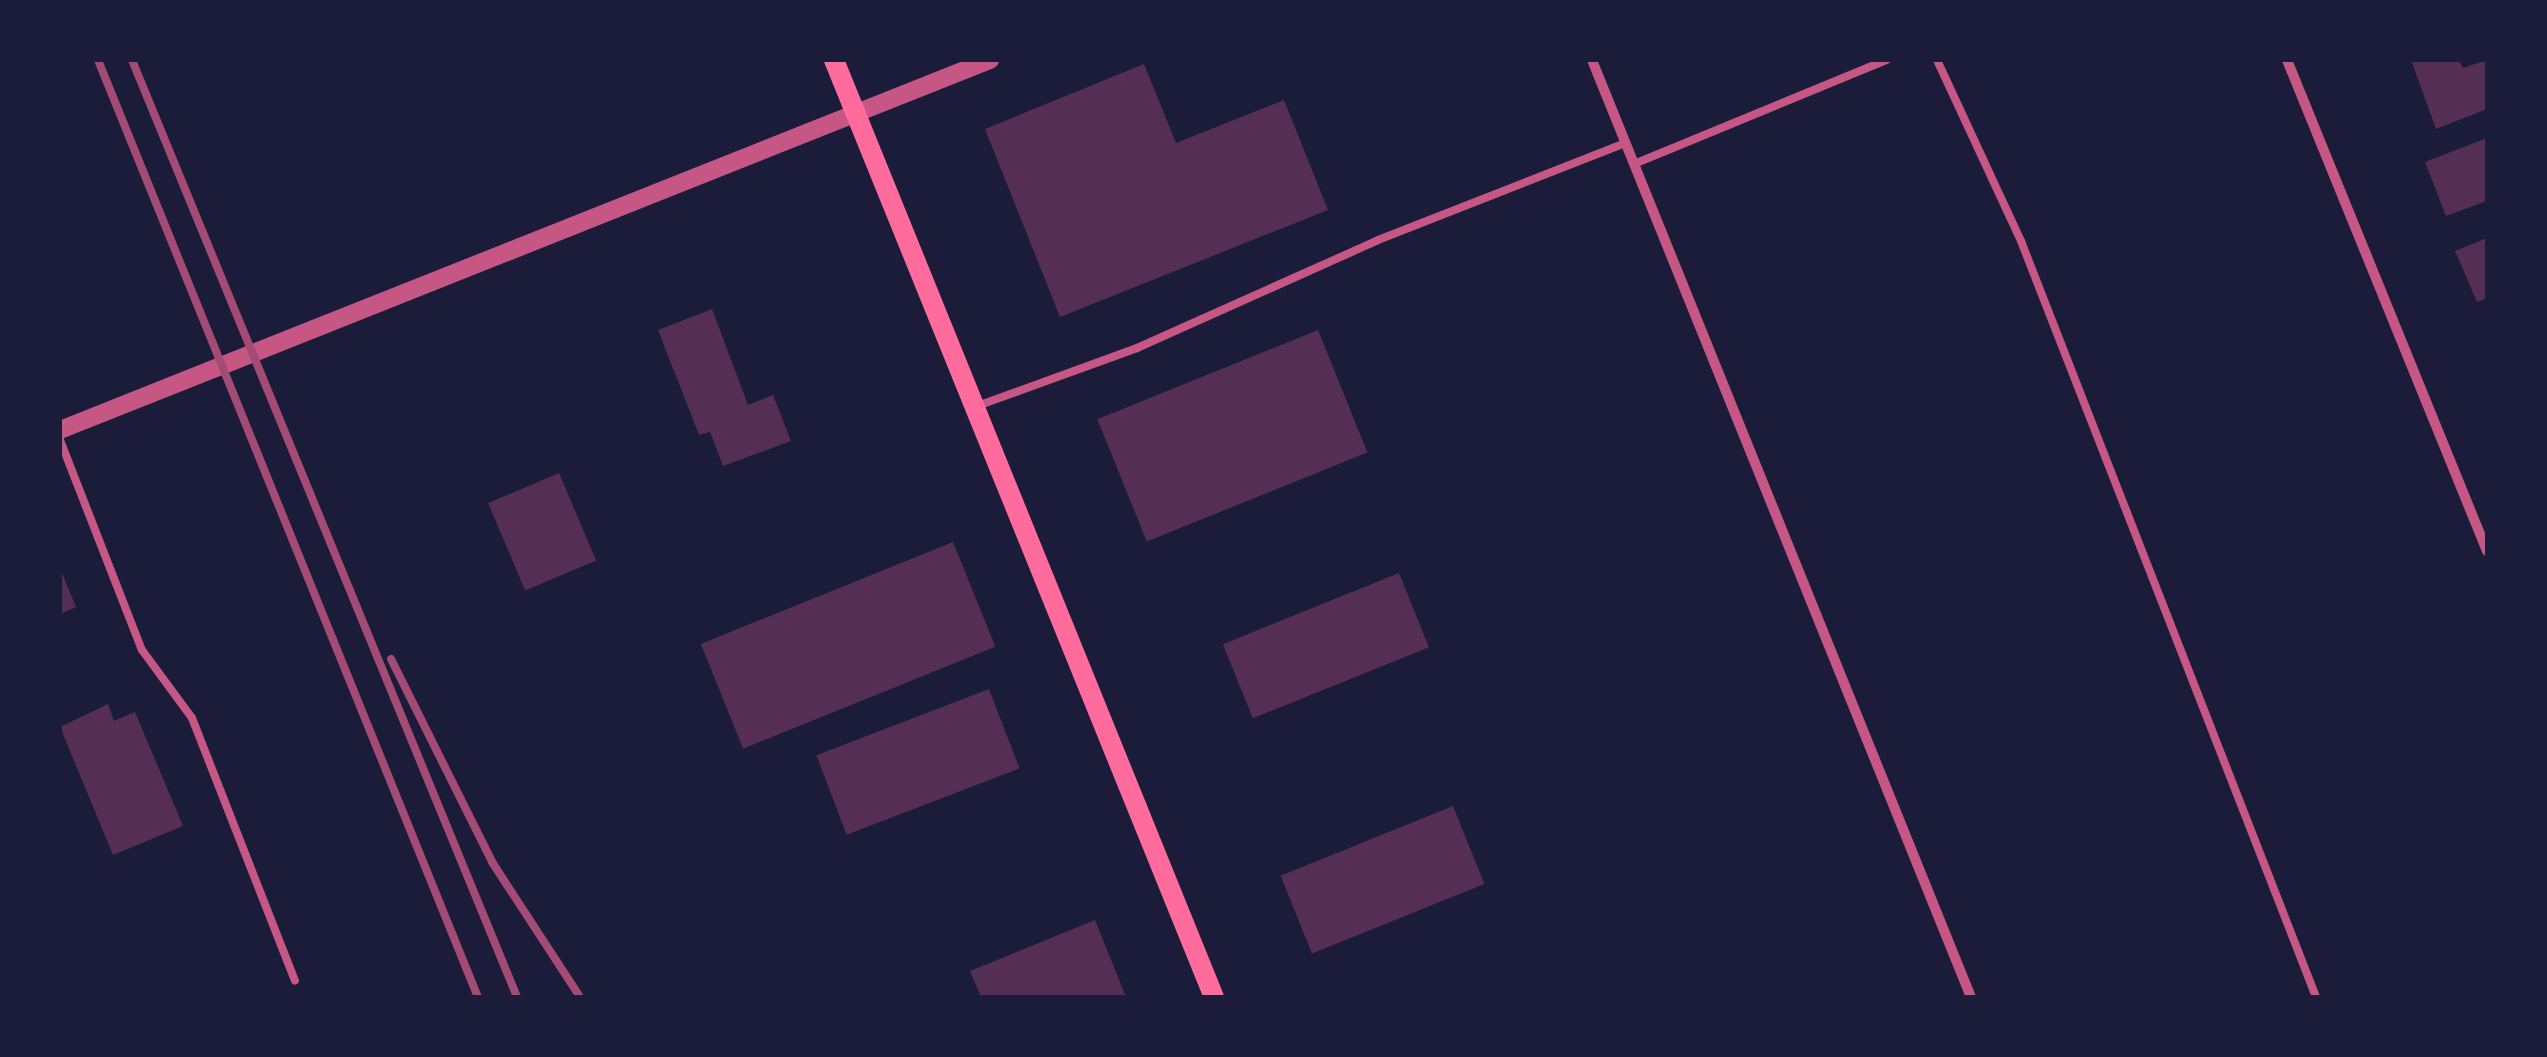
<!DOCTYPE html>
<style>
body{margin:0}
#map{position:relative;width:2547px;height:1057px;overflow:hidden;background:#1b1b3a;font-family:"Golos Text",sans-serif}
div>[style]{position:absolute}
.building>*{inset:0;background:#542f53;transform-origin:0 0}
.service>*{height:8px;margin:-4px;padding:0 4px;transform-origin:4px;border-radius:4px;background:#c65784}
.minor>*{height:10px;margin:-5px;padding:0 5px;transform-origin:5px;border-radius:5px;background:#c65784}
.tertiary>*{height:18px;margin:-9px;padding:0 9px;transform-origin:9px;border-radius:9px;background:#c65784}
.secondary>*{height:20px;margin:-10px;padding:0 10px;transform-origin:10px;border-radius:10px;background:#ff6b9d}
.rail>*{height:8px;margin:-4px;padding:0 4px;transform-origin:4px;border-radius:4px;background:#a44b75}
span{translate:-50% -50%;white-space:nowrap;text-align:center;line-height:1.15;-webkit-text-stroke:10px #1b1b3a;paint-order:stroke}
.frame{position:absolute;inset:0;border:62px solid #1b1b3a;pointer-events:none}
</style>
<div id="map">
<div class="building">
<div style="clip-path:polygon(2411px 60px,2459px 60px,2463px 68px,2487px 60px,2487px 109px,2436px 129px)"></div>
<div style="clip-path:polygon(1144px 64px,1176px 143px,1284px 100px,1328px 210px,1060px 317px,985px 129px)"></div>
<div style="clip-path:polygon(2487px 138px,2487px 201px,2446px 216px,2425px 162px)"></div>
<div style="clip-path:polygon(2487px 238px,2487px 298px,2477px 302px,2455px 251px)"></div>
<div style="clip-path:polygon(712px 309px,748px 405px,773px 395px,791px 441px,723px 466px,710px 432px,699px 435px,658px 330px)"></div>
<div style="left:1318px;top:330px;width:132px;height:238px;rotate:68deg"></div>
<div style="left:559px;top:473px;width:95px;height:77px;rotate:67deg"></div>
<div style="left:953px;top:542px;width:113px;height:272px;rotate:68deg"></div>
<div style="clip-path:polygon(60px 568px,76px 607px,60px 614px)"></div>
<div style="left:1399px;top:573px;width:80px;height:190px;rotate:68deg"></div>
<div style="left:989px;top:689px;width:85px;height:185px;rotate:69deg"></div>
<div style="clip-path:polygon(108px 704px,114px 721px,135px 712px,183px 826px,113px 855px,60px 727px)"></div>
<div style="left:1453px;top:806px;width:84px;height:186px;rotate:68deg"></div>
<div style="clip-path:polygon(1095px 920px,1126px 997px,981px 997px,970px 971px)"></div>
</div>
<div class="service">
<div style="left:1937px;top:60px;width:200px;rotate:65.1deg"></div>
<div style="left:2021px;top:241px;width:812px;rotate:68.68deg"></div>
<div style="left:1634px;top:164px;width:273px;rotate:-22.4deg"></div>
<div style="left:977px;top:406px;width:170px;rotate:-19.9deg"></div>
<div style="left:1137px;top:348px;width:264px;rotate:-24.1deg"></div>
<div style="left:1378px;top:240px;width:265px;rotate:-21.4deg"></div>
<div style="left:60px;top:440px;width:225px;rotate:68.7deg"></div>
<div style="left:142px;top:650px;width:84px;rotate:53.7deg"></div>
<div style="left:192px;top:718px;width:282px;rotate:68.6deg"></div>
</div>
<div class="minor">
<div style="left:1592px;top:60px;width:1011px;rotate:67.98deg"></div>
<div style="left:2287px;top:60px;width:530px;rotate:67.84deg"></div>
</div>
<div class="tertiary">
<div style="left:60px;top:430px;width:1001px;rotate:-21.7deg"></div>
</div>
<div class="secondary">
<div style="left:834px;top:60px;width:1011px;rotate:67.93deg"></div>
</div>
<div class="rail">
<div style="left:98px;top:60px;width:1011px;rotate:67.93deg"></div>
<div style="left:132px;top:60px;width:1013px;rotate:67.66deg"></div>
<div style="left:391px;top:659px;width:227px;rotate:63.5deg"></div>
<div style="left:492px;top:862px;width:161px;rotate:56.9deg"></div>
</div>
<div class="frame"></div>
</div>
